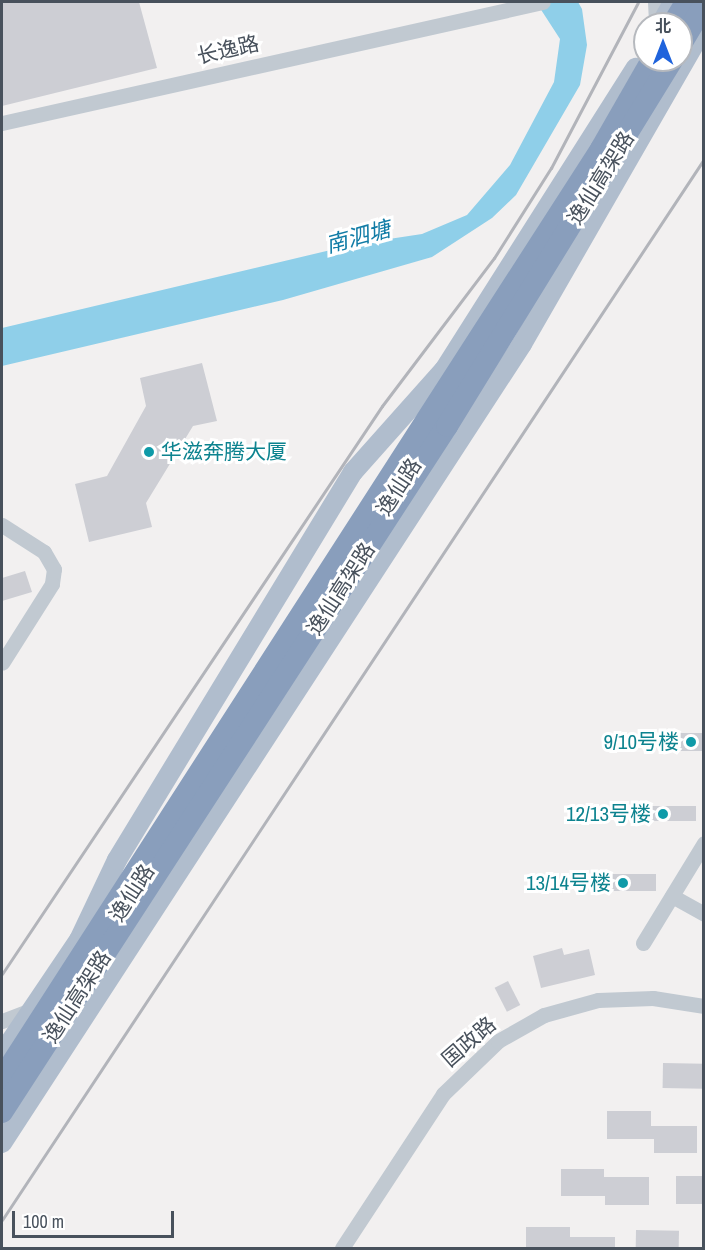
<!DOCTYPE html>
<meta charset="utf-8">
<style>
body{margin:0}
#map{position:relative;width:705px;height:1250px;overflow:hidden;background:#f2f0f0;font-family:"Archivo Narrow","Noto Sans SC",sans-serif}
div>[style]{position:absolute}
.water>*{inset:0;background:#8fcfe9}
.building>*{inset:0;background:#cdced4;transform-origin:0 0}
.minor>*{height:15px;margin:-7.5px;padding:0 7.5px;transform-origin:7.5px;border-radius:7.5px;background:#c1c9d1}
.major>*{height:20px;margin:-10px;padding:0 10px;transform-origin:10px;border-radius:10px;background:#b0bdcd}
.highway>*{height:22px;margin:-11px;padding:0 11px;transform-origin:11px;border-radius:11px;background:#899ebc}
.rail>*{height:3px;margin:-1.5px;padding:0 1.5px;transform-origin:1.5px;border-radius:1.5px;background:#b2b4ba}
.dots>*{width:16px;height:16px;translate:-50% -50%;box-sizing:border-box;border:3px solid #fff;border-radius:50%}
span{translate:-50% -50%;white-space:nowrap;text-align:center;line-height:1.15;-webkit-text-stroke:6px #fff;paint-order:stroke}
.street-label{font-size:21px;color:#48515c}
.culture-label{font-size:21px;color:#0d838f}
.left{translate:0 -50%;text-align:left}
.right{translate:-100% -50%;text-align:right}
.water-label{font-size:22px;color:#117ca6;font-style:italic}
.frame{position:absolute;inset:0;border:3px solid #48515c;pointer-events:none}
.north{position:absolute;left:633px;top:12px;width:60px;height:60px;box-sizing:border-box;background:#fff;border:2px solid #b6b9be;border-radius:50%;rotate:0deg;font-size:16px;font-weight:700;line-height:24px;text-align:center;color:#48515c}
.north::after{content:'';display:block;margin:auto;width:21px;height:27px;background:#1f63dc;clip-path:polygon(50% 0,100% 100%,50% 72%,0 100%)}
.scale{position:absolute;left:12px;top:1211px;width:162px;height:27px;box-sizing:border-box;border:3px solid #48515c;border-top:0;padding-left:8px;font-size:18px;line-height:21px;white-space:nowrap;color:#48515c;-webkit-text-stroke:4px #fff;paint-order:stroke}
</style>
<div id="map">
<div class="water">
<div style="clip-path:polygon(536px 2px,578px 2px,582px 9px,587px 45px,580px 85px,516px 195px,492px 218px,432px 257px,283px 300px,2px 366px,2px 328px,356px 244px,422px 234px,467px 215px,510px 165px,554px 82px,560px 39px)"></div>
</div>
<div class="building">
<div style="clip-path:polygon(2px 2px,139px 2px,157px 68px,2px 106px)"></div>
<div style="clip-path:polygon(202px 363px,217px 421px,193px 426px,146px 503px,152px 527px,89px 542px,75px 484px,107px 476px,146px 406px,140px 378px)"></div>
<div style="clip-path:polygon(25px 571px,32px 592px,2px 601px,2px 578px)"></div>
<div style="left:704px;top:733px;width:18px;height:25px;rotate:90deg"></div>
<div style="left:631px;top:806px;width:65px;height:15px"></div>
<div style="left:591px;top:874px;width:65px;height:17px"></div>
<div style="clip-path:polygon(562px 948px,564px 955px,589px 949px,595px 975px,541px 988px,533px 956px)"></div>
<div style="left:508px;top:981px;width:27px;height:15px;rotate:63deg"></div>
<div style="left:663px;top:1063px;width:41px;height:25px;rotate:1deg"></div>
<div style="clip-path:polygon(607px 1111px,651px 1111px,651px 1126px,697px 1126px,697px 1153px,654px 1153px,654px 1139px,607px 1139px)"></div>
<div style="clip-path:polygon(561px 1169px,604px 1169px,604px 1177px,649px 1177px,649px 1205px,605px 1205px,605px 1196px,561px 1196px)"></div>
<div style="left:676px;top:1176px;width:28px;height:28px"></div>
<div style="clip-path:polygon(526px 1227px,570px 1227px,570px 1237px,615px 1237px,615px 1248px,526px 1248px)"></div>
<div style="left:636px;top:1230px;width:43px;height:18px;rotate:1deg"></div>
</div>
<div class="minor">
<div style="left:655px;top:2px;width:22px;rotate:87deg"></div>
<div style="left:2px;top:123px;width:554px;rotate:-12.61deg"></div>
<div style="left:2px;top:525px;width:50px;rotate:32.7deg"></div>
<div style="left:44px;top:552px;width:20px;rotate:60deg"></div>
<div style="left:54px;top:569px;width:15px;rotate:98deg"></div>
<div style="left:52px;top:584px;width:93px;rotate:122.3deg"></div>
<div style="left:672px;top:896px;width:37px;rotate:29deg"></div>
<div style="left:643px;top:943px;width:117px;rotate:-58.6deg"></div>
<div style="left:2px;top:1021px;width:31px;rotate:-21deg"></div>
<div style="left:342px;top:1248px;width:184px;rotate:-56.7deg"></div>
<div style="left:443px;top:1094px;width:76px;rotate:-43.9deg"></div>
<div style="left:498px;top:1041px;width:53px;rotate:-29.5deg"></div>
<div style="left:544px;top:1015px;width:56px;rotate:-15.5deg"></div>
<div style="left:598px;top:1000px;width:55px;rotate:-2.1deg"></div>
<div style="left:653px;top:998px;width:52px;rotate:8.9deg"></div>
</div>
<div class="major">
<div style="left:661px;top:24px;width:25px;rotate:-61deg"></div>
<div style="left:2px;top:1054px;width:138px;rotate:-56deg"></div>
<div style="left:79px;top:940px;width:89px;rotate:-64.6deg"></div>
<div style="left:117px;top:860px;width:454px;rotate:-58.7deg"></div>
<div style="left:353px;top:472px;width:137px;rotate:-48.3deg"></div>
<div style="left:444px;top:370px;width:358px;rotate:-57.6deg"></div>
<div style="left:2px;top:1143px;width:953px;rotate:-56.94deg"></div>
<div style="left:522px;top:344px;width:365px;rotate:-60.1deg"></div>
</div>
<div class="highway">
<div style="left:673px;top:24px;width:26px;rotate:-59deg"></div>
<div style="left:681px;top:44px;width:45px;rotate:-59.5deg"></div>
<div style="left:2px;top:1079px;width:1106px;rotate:-57.21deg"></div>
<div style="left:601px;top:149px;width:103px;rotate:-60.2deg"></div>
<div style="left:2px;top:1112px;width:818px;rotate:-57.03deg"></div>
<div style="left:447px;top:426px;width:430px;rotate:-58.4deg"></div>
</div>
<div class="rail">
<div style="left:2px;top:974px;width:683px;rotate:-56.22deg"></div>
<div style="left:382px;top:406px;width:186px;rotate:-52.9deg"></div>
<div style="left:494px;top:258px;width:107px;rotate:-57.7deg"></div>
<div style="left:551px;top:168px;width:187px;rotate:-62.3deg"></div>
<div style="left:2px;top:1220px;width:1272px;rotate:-56.51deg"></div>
</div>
<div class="dots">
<div style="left:149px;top:452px;background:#0f9aa8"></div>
<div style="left:691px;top:742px;background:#0f9aa8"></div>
<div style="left:663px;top:814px;background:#0f9aa8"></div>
<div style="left:623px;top:883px;background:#0f9aa8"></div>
</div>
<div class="street-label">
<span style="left:228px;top:50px;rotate:-13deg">长逸路</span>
<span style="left:601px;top:178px;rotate:-58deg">逸仙高架路</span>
<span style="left:399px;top:487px;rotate:-57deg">逸仙路</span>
<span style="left:341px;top:589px;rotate:-57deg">逸仙高架路</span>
<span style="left:132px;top:893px;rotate:-57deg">逸仙路</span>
<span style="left:77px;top:997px;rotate:-57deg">逸仙高架路</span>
<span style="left:469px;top:1042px;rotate:-41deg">国政路</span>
</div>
<div class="culture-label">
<span class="left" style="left:161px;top:452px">华滋奔腾大厦</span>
<span class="right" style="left:679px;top:742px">9/10号楼</span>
<span class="right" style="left:651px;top:814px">12/13号楼</span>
<span class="right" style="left:611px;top:883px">13/14号楼</span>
</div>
<div class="water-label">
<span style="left:358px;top:237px;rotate:-15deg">南泗塘</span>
</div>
<div class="frame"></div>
<div class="north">北</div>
<div class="scale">100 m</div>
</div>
